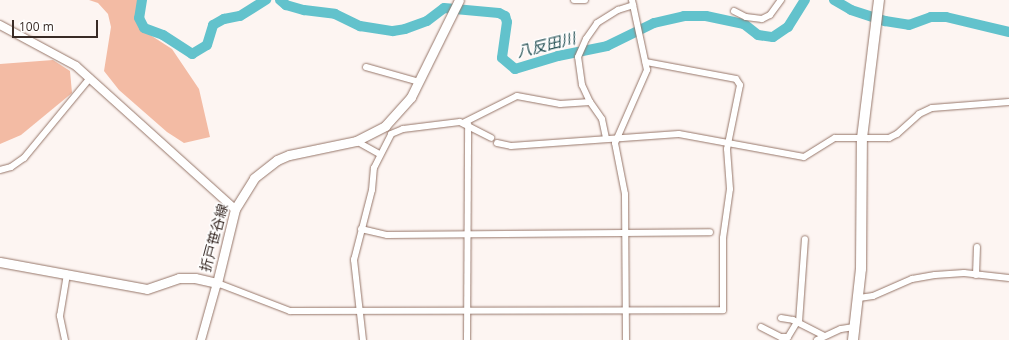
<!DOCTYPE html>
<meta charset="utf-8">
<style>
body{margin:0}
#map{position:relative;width:1009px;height:340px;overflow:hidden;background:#fdf5f2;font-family:"Open Sans","Noto Sans JP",sans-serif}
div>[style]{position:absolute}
.green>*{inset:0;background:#f3bba4}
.river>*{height:10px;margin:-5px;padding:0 5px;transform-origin:5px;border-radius:5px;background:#62c2cc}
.roads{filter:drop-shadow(0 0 1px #967669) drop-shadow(0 0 1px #967669)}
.minor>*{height:6px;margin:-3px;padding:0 3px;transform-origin:3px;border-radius:3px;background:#fff}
.tertiary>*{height:8px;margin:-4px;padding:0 4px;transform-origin:4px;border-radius:4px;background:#fff}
.secondary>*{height:9px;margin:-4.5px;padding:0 4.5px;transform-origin:4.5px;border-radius:4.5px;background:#fff}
.primary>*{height:10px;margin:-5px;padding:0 5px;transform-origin:5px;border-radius:5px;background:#fff}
span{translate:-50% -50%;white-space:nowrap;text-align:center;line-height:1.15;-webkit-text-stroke:3px #fff;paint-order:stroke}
.street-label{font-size:14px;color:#392b26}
.water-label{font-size:15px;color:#1e4a4e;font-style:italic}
.scale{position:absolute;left:12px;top:20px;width:86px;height:18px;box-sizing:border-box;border:2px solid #392b26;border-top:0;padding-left:5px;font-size:12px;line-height:14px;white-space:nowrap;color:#392b26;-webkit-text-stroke:3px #fff;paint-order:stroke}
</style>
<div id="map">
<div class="green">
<div style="clip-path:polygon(89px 0,141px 0,141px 29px,172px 49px,199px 89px,210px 137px,184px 143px,167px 132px,119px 90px,104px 71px,111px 27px,108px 14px,98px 3px)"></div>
<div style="clip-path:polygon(53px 60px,70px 71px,72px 93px,21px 135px,0 144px,0 64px)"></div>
</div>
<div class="river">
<div style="left:142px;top:0;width:18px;rotate:99deg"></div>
<div style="left:139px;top:18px;width:11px;rotate:63deg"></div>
<div style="left:144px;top:28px;width:20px;rotate:20deg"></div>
<div style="left:163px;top:35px;width:35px;rotate:33deg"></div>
<div style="left:192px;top:54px;width:17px;rotate:-31deg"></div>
<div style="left:207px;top:45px;width:21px;rotate:-73deg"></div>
<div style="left:213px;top:25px;width:13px;rotate:-29deg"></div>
<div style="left:224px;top:19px;width:16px;rotate:-11deg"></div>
<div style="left:240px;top:16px;width:31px;rotate:-32deg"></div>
<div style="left:280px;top:0;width:8px;rotate:40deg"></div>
<div style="left:286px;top:5px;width:19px;rotate:16deg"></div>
<div style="left:304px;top:10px;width:31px;rotate:7deg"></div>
<div style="left:335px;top:14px;width:28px;rotate:26deg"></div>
<div style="left:360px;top:26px;width:33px;rotate:9deg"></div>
<div style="left:393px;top:31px;width:12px;rotate:-9deg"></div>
<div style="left:405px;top:29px;width:23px;rotate:-20deg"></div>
<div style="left:427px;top:21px;width:21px;rotate:-37deg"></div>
<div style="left:444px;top:8px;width:55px;rotate:5.2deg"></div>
<div style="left:499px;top:13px;width:7px;rotate:27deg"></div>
<div style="left:505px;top:16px;width:6px;rotate:72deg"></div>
<div style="left:507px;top:22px;width:36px;rotate:98deg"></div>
<div style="left:502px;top:58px;width:17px;rotate:40deg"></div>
<div style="left:515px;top:69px;width:45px;rotate:-16.8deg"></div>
<div style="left:558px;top:56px;width:50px;rotate:-11.5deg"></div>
<div style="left:607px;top:46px;width:52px;rotate:-26.1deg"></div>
<div style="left:654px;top:23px;width:31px;rotate:-13deg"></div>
<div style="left:684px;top:16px;width:22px"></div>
<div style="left:706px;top:16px;width:39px;rotate:12deg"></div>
<div style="left:744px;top:24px;width:18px;rotate:38deg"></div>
<div style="left:758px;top:35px;width:15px;rotate:8deg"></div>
<div style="left:773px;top:37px;width:18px;rotate:-34deg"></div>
<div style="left:788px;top:27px;width:32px;rotate:-58deg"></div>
<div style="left:834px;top:0;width:20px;rotate:30deg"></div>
<div style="left:851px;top:10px;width:36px;rotate:18deg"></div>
<div style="left:885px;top:21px;width:24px;rotate:9deg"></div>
<div style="left:909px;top:25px;width:23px;rotate:-20deg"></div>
<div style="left:931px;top:17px;width:15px"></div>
<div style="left:946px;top:17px;width:65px;rotate:13.4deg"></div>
</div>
<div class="roads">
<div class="minor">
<div style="left:574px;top:0;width:11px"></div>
<div style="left:734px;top:11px;width:13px;rotate:27deg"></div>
<div style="left:746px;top:17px;width:16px;rotate:7deg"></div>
<div style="left:762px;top:19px;width:9px;rotate:-27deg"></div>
<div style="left:770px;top:15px;width:19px;rotate:-54deg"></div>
<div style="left:366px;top:67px;width:55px;rotate:15.8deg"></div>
<div style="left:463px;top:123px;width:60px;rotate:-26.6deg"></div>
<div style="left:517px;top:96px;width:44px;rotate:10.5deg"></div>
<div style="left:560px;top:104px;width:30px;rotate:-4deg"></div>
<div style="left:606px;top:138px;width:19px;rotate:-102deg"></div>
<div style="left:602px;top:119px;width:21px;rotate:-125deg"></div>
<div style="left:590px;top:102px;width:19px;rotate:-115deg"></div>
<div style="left:582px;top:85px;width:28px;rotate:-98deg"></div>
<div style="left:578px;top:57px;width:20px;rotate:-66deg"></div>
<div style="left:586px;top:39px;width:19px;rotate:-55deg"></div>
<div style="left:597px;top:23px;width:25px;rotate:-32deg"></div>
<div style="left:618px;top:10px;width:16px;rotate:-18deg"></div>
<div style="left:356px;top:141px;width:26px;rotate:29deg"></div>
<div style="left:497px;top:143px;width:14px;rotate:12deg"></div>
<div style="left:511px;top:146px;width:168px;rotate:-4.1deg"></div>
<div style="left:679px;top:134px;width:127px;rotate:10.4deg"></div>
<div style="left:804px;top:157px;width:36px;rotate:-32deg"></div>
<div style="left:835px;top:138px;width:54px"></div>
<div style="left:889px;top:138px;width:9px;rotate:-27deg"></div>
<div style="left:897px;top:134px;width:30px;rotate:-42deg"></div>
<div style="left:919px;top:114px;width:14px;rotate:-25deg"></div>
<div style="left:932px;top:108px;width:77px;rotate:-4.5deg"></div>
<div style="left:0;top:170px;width:11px;rotate:-15deg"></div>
<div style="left:11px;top:167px;width:16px;rotate:-35deg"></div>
<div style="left:24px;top:158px;width:104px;rotate:-50.5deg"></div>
<div style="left:361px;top:229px;width:27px;rotate:13deg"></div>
<div style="left:387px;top:235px;width:323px;rotate:-0.5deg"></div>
<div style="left:976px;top:275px;width:28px;rotate:-88deg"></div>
<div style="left:217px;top:283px;width:78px;rotate:21deg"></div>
<div style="left:290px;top:311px;width:433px;rotate:-0.1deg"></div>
<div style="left:723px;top:310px;width:72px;rotate:-90deg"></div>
<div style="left:723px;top:238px;width:49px;rotate:-81.9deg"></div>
<div style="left:730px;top:189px;width:40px;rotate:-94.3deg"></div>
<div style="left:727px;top:149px;width:65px;rotate:-78.5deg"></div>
<div style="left:740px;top:85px;width:7px;rotate:-124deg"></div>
<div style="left:736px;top:79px;width:92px;rotate:-169.3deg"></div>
<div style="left:859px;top:298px;width:14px;rotate:-8deg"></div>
<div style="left:873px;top:296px;width:43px;rotate:-23.6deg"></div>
<div style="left:912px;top:279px;width:23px;rotate:-10deg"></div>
<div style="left:935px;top:275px;width:29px;rotate:-4deg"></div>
<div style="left:964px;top:273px;width:45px;rotate:6.3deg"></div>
<div style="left:781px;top:318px;width:12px;rotate:9deg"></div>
<div style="left:793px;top:320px;width:35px;rotate:27deg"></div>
<div style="left:799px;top:322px;width:83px;rotate:-85.9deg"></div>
<div style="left:761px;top:327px;width:22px;rotate:27deg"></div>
<div style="left:781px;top:337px;width:7px"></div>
<div style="left:788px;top:337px;width:17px;rotate:-59deg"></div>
<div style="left:65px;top:340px;width:25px;rotate:-102deg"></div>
<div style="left:60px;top:316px;width:43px;rotate:-80.5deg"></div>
<div style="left:363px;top:340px;width:81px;rotate:-96.4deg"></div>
<div style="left:354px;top:260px;width:72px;rotate:-75.6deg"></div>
<div style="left:372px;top:190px;width:22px;rotate:-85deg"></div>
<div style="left:374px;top:168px;width:38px;rotate:-63deg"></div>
<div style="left:391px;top:134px;width:13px;rotate:-23deg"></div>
<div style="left:403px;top:129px;width:57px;rotate:-7deg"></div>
<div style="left:460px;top:122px;width:35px;rotate:27deg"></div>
<div style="left:467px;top:340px;width:216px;rotate:-89.7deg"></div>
<div style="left:626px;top:340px;width:146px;rotate:-90.4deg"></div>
<div style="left:625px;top:194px;width:52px;rotate:-101.1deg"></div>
<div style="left:615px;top:143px;width:80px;rotate:-66.3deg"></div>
<div style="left:647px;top:70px;width:72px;rotate:-102.1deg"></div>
<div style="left:817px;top:340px;width:26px;rotate:-25deg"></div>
<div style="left:841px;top:329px;width:13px;rotate:-9deg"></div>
</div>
<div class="tertiary">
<div style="left:0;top:25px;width:86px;rotate:28.3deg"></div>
<div style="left:76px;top:66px;width:214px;rotate:42deg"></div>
<div style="left:201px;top:340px;width:59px;rotate:-74.3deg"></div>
</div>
<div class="secondary">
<div style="left:0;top:262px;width:149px;rotate:10.4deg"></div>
<div style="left:147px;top:289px;width:34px;rotate:-19deg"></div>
<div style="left:179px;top:278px;width:16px"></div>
<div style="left:195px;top:278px;width:23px;rotate:13deg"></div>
<div style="left:217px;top:283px;width:76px;rotate:-76.3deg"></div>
<div style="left:235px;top:209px;width:36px;rotate:-58deg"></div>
<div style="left:254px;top:178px;width:29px;rotate:-38deg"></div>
<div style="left:277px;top:160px;width:13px;rotate:-23deg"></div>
<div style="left:289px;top:155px;width:68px;rotate:-11.8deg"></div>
<div style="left:356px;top:141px;width:33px;rotate:-27deg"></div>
<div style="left:385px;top:126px;width:39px;rotate:-48deg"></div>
<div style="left:411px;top:97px;width:108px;rotate:-63.7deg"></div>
</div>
<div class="primary">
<div style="left:853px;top:340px;width:71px;rotate:-83.6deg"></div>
<div style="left:861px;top:269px;width:131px;rotate:-89.6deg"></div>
<div style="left:862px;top:138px;width:139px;rotate:-83deg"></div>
</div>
</div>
<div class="street-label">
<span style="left:214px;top:238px;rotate:-75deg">折戸笹谷線</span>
</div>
<div class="water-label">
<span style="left:546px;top:45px;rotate:-14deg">八反田川</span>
</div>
<div class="scale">100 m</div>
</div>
